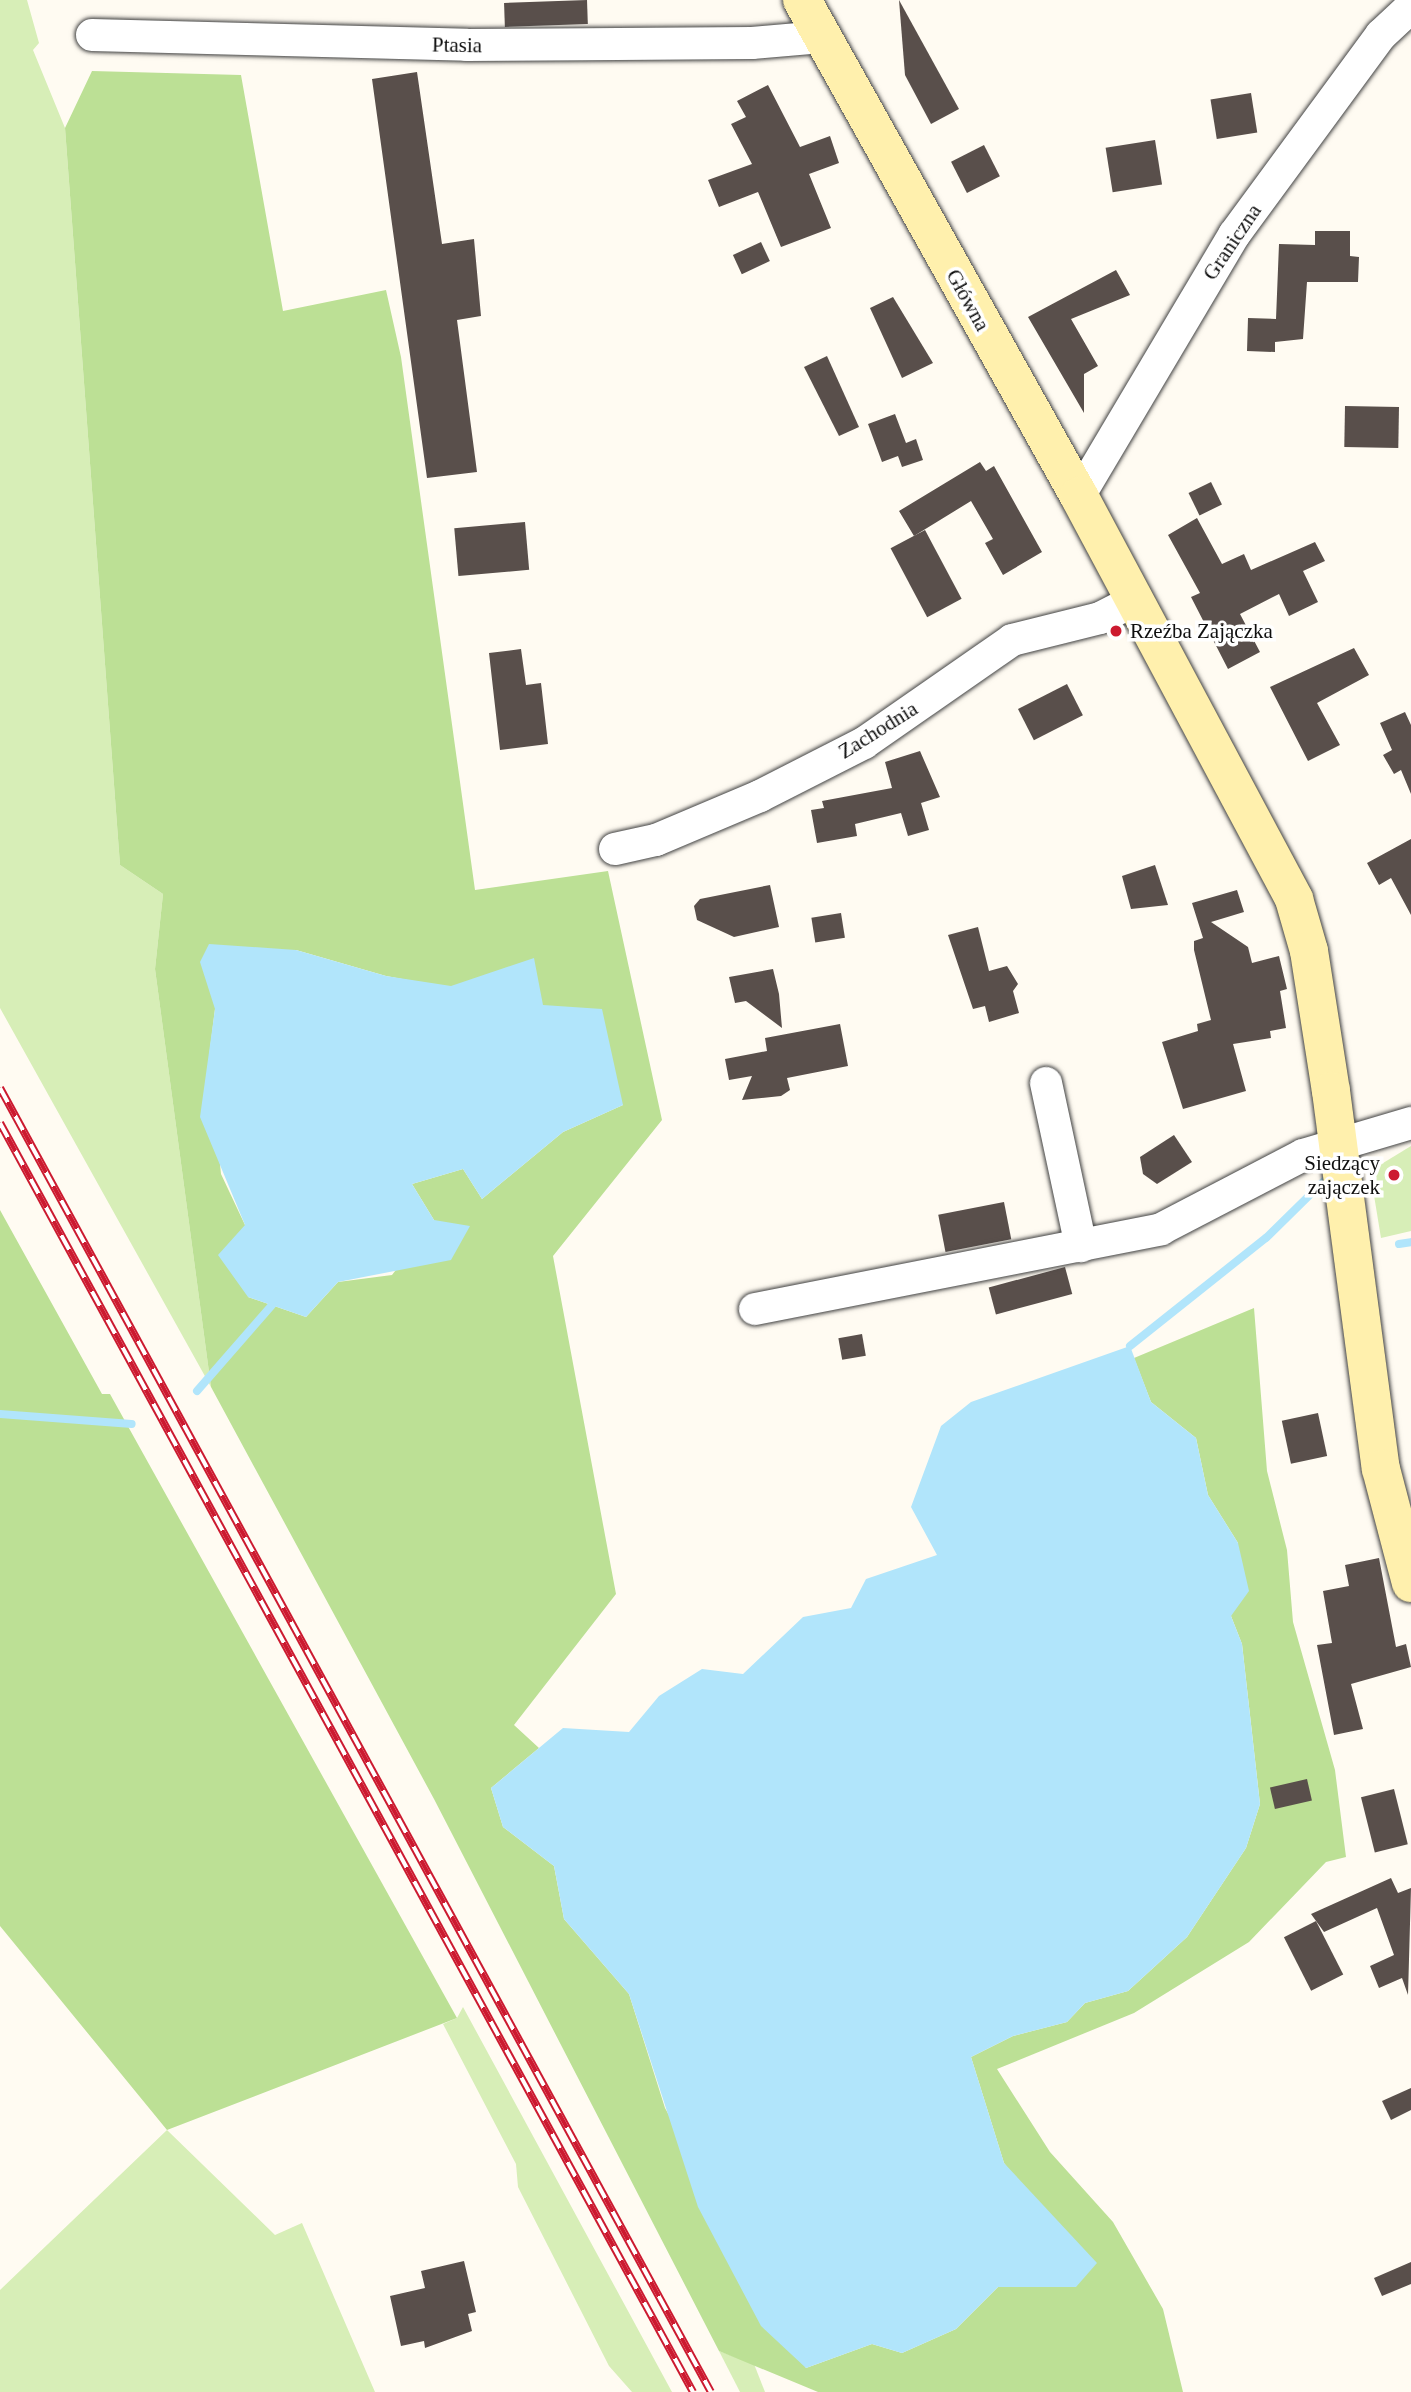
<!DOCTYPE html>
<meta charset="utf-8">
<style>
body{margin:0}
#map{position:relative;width:1411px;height:2392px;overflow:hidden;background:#fffbf2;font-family:Georgia,serif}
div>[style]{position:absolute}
.green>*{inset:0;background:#d7eeb7}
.forest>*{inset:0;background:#bce095}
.water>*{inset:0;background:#b1e5fb}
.stream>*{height:8px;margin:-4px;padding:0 4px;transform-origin:4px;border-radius:4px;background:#b1e5fb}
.building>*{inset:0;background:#594f4b;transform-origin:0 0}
.roads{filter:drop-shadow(0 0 2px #424242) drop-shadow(0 0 2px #424242)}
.street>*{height:32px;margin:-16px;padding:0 16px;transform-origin:16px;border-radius:16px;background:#fff}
.secondary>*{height:38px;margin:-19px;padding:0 19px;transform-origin:19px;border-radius:19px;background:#fff0ad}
.rail>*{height:8px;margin-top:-4px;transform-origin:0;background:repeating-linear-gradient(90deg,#fff 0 16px,#cc1a30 0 32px);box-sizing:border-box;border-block:2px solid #cc1a30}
.dots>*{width:19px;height:19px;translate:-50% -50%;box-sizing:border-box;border:4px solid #fff;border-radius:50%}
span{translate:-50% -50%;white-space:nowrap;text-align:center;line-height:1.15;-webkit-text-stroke:7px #fff;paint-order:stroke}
.street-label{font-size:21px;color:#0f0f0f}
.poi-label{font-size:21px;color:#0f0f0f}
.left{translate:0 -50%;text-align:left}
.right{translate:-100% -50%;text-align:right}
</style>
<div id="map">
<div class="green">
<div style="clip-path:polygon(0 0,27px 0,39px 43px,33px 50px,65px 128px,120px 865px,163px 894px,155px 969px,211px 1387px,0 1008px)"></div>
<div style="clip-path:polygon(1411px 1146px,1411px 1231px,1381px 1238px,1370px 1171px)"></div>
<div style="clip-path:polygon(463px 2007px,672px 2392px,632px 2392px,609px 2366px,518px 2187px,516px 2164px,443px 2024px,457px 2018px)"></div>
<div style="clip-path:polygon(167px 2130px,275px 2235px,302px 2223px,375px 2392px,0 2392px,0 2290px)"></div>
<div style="clip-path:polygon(719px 2351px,754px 2364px,765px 2392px,740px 2392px)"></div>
</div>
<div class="forest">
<div style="clip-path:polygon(evenodd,92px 71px,241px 75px,283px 311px,386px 290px,401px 357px,475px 890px,608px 871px,662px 1120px,553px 1256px,616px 1594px,514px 1725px,539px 1748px,491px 1788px,503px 1827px,554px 1866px,564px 1919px,629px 1994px,665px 2108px,806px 2368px,872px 2344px,902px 2353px,956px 2329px,998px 2287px,1076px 2287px,1031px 2198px,1004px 2163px,971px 2057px,1013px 2036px,1067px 2022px,1085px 2003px,1128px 1991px,1187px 1937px,1246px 1848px,1260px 1804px,1242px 1644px,1231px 1616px,1238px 1543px,1208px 1495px,1196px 1438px,1151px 1402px,1134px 1358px,1254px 1308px,1267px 1471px,1287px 1550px,1293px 1622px,1335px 1770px,1346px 1857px,1326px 1862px,1249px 1942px,1134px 2013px,997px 2069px,1050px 2152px,1113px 2222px,1163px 2309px,1183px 2392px,818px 2392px,719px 2351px,434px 1799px,211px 1387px,155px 969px,163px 894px,120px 865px,65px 128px,92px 71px,296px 950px,386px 976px,543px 1005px,623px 1105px,563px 1132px,482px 1199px,463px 1169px,412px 1184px,434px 1220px,392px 1275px,338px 1282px,306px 1317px,248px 1297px,245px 1225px,221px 1174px,209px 1057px,215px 1009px,296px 950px)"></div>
<div style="clip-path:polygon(0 1210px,102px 1394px,110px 1394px,457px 2018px,167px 2130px,0 1926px)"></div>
</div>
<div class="water">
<div style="clip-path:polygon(209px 944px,296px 950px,386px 976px,451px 986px,534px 958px,543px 1005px,602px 1009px,623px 1105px,563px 1132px,482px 1199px,463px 1169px,412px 1184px,434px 1220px,470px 1226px,451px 1260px,338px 1282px,306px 1317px,248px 1297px,218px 1255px,245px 1225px,200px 1117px,215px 1009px,200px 962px)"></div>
<div style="clip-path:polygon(1130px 1346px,1151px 1402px,1196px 1438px,1208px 1495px,1238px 1543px,1249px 1591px,1231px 1616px,1242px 1644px,1260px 1804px,1246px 1848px,1187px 1937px,1128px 1991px,1085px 2003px,1067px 2022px,1013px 2036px,971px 2057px,1004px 2163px,1097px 2263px,1076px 2287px,998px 2287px,956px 2329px,902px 2353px,872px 2344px,806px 2368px,761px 2326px,698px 2207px,629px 1994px,564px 1919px,554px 1866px,503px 1827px,491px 1788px,563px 1728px,629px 1732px,659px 1696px,702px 1669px,743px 1674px,803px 1617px,851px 1608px,866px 1579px,937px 1555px,911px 1507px,941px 1426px,971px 1402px)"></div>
</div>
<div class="stream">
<div style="left:1399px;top:1244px;width:12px;rotate:-9deg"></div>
<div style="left:1130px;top:1346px;width:174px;rotate:-38.5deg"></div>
<div style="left:1266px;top:1238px;width:87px;rotate:-44.5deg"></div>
<div style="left:197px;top:1391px;width:114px;rotate:-48.9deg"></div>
<div style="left:0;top:1414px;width:132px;rotate:4.3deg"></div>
</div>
<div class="building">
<div style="left:587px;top:0;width:24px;height:83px;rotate:88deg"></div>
<div style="clip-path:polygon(899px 0,959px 109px,931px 124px,905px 75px)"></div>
<div style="clip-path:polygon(417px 72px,442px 244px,474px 239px,481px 316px,457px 320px,477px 472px,427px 478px,372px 79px)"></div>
<div style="clip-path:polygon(768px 85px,800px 147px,830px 136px,839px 163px,809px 174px,831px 228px,781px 247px,758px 192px,719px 207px,708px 180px,752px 164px,731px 124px,746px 117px,737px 101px)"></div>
<div style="left:1251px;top:93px;width:40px;height:41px;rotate:81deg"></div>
<div style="left:1155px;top:140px;width:45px;height:50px;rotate:81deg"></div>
<div style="left:984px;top:145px;width:35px;height:37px;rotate:63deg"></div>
<div style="clip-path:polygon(1315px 231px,1350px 231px,1350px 256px,1359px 257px,1358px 282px,1307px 282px,1303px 339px,1275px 342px,1275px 352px,1247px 351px,1248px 318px,1276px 319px,1279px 244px,1315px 245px)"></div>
<div style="left:761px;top:242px;width:21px;height:31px;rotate:65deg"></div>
<div style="clip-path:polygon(1116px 270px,1130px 295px,1071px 319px,1098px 366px,1084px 374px,1084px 413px,1028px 317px)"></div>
<div style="clip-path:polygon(893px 297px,933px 363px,902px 378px,870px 308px)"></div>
<div style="clip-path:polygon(827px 356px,859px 427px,839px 436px,804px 367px)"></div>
<div style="left:1345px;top:406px;width:54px;height:41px;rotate:1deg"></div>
<div style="clip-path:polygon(895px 414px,906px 443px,916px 439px,923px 460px,902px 467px,898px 456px,882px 462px,868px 424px)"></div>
<div style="clip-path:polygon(980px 462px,986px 471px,994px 466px,1042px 552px,1003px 575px,985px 543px,993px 539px,971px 501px,914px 536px,899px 511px)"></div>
<div style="left:1211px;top:482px;width:25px;height:25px;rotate:64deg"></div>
<div style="clip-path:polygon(1197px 518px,1222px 564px,1244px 554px,1251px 570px,1315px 542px,1325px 561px,1303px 571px,1318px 602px,1289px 616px,1279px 594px,1240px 614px,1260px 652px,1228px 669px,1191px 597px,1200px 593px,1168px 535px)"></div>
<div style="left:525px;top:522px;width:48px;height:71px;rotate:85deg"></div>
<div style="left:925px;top:530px;width:78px;height:39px;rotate:62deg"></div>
<div style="clip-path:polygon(1354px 648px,1369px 675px,1317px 703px,1340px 745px,1308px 761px,1270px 687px)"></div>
<div style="clip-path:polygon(521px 649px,526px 685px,541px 683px,548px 744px,500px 750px,489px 653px)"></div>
<div style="left:1067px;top:684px;width:35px;height:55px;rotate:63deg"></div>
<div style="clip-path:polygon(1405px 712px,1411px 725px,1411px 794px,1401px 770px,1394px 774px,1383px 755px,1392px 750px,1380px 723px)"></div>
<div style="clip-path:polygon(920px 751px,940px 797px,921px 803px,929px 830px,908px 836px,901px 813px,855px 824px,857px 836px,817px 843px,811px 810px,824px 808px,822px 801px,892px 788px,885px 762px)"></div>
<div style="clip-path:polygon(1411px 839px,1411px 915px,1391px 878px,1379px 885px,1367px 863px)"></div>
<div style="clip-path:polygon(1155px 865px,1168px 905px,1131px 909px,1122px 876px)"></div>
<div style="clip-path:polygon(770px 885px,779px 927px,734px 937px,697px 920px,694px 906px,700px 899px)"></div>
<div style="clip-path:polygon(1237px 890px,1244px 912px,1211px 922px,1248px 947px,1252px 963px,1279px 956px,1287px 989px,1280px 991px,1286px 1028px,1270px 1031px,1271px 1038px,1233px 1044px,1246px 1091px,1183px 1109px,1162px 1042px,1198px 1031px,1197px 1024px,1211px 1020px,1194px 950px,1194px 941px,1203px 938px,1192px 903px)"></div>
<div style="left:841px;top:913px;width:25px;height:30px;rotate:81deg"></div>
<div style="clip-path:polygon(978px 927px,989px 971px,1007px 966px,1018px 984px,1013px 991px,1019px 1013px,989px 1022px,985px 1006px,973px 1009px,948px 935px)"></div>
<div style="clip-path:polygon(773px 969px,779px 994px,782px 1028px,746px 1001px,735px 1003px,729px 977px)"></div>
<div style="clip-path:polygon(840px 1024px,848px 1066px,787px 1078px,790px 1090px,781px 1096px,742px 1100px,752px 1076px,729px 1080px,725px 1059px,767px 1051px,765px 1038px)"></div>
<div style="clip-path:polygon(1174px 1135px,1192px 1162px,1157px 1184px,1143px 1174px,1140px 1157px)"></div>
<div style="left:1004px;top:1202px;width:38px;height:67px;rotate:79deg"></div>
<div style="left:1065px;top:1267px;width:28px;height:79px;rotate:75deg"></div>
<div style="left:862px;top:1334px;width:22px;height:24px;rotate:80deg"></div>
<div style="left:1318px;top:1413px;width:44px;height:37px;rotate:78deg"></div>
<div style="clip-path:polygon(1379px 1558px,1396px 1647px,1406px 1644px,1411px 1667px,1351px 1684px,1363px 1729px,1334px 1735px,1317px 1645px,1332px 1643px,1323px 1591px,1349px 1586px,1345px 1565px)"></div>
<div style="left:1307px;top:1779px;width:22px;height:38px;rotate:77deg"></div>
<div style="left:1394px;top:1789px;width:57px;height:34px;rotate:76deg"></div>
<div style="clip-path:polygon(1391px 1878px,1398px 1893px,1411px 1888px,1408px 1995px,1402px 1978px,1379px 1988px,1370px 1966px,1394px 1955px,1377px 1908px,1324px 1932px,1311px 1914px)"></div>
<div style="left:1316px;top:1921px;width:60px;height:36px;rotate:63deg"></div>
<div style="clip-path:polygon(1411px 2088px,1411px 2110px,1391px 2120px,1382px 2101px)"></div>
<div style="clip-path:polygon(464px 2261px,476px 2312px,468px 2314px,472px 2331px,425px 2348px,424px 2341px,401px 2346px,390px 2296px,425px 2288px,421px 2271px)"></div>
<div style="clip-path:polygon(1411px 2262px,1411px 2284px,1382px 2296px,1374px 2278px)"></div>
</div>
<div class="roads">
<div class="street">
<div style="left:92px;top:35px;width:375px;rotate:1.5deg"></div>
<div style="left:467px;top:45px;width:285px;rotate:-0.4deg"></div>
<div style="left:752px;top:43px;width:70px;rotate:-4.9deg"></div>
<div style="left:1079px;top:496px;width:304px;rotate:-59.3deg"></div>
<div style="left:1234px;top:235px;width:248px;rotate:-53.7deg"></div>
<div style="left:1381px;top:35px;width:41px;rotate:-43deg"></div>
<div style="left:615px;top:849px;width:42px;rotate:-12.4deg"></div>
<div style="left:656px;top:840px;width:113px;rotate:-22.9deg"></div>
<div style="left:760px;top:796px;width:117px;rotate:-27deg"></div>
<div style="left:864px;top:743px;width:180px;rotate:-34.8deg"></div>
<div style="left:1012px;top:640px;width:91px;rotate:-14deg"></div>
<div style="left:1100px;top:618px;width:38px;rotate:-27deg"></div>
<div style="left:1046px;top:1083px;width:167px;rotate:77.9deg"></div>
<div style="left:755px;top:1309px;width:414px;rotate:-11.1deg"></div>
<div style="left:1161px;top:1229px;width:160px;rotate:-27.5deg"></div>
<div style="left:1303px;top:1155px;width:113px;rotate:-16.5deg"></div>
</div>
<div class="secondary">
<div style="left:802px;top:0;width:568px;rotate:60.82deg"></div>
<div style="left:1079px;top:496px;width:457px;rotate:61.9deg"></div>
<div style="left:1294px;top:899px;width:54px;rotate:73.9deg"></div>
<div style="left:1309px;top:951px;width:142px;rotate:81.1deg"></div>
<div style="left:1331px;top:1091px;width:381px;rotate:82.5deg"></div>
<div style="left:1381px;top:1469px;width:118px;rotate:75.3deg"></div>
</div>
</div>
<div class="rail">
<div style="left:0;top:1088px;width:1485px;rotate:61.4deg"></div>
<div style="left:0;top:1123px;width:1446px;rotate:61.36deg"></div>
</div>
<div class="dots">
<div style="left:1116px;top:631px;background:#cc1a30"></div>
<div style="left:1394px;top:1175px;background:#cc1a30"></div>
</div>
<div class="street-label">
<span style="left:457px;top:45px;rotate:1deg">Ptasia</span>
<span style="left:1232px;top:242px;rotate:-56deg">Graniczna</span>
<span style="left:968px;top:300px;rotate:61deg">Główna</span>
<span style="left:878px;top:730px;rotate:-32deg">Zachodnia</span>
</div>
<div class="poi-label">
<span class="left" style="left:1130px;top:631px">Rzeźba Zajączka</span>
<span class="right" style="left:1380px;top:1175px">Siedzący<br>zajączek</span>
</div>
</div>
